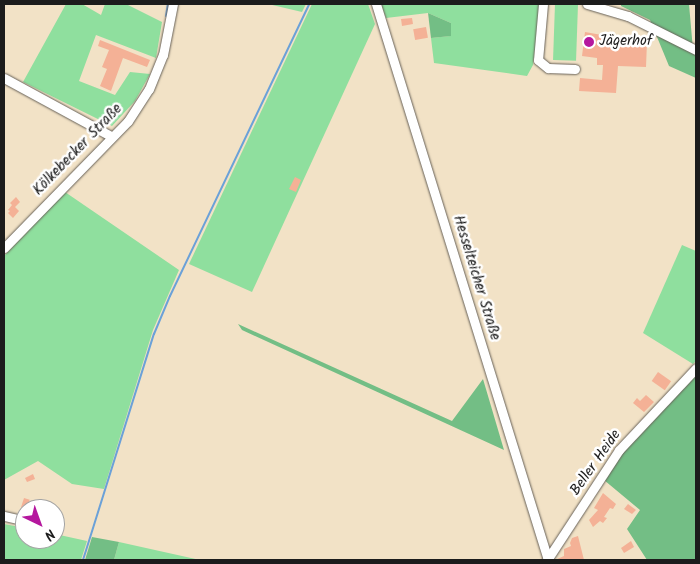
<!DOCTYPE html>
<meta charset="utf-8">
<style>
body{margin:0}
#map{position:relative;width:700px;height:564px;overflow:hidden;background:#f2e2c6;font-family:Kalam,sans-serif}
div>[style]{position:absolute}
.green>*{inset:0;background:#8fdf9e;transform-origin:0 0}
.forest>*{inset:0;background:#73be85}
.stream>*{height:2px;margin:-1px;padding:0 1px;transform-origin:1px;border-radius:1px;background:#6ba1d8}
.building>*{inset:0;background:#f4b196;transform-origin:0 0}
.roads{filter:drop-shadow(0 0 1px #676158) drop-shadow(0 0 1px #676158)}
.minor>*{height:9px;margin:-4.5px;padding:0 4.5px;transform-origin:4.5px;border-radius:4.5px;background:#fff}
.dots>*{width:14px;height:14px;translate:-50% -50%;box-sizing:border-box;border:2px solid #fff;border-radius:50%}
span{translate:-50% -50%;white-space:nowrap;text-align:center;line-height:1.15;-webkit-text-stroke:5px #fff;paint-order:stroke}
.poi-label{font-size:15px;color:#1c1c1c}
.left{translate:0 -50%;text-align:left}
.street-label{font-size:15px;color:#1c1c1c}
.frame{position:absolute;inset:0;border:5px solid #1c1c1c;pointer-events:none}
.north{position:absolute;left:15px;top:499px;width:50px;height:50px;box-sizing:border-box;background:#fff;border:1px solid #a4a4a4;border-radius:50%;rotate:138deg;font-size:14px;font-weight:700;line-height:20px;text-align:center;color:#1c1c1c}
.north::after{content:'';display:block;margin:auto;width:18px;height:22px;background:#b5179e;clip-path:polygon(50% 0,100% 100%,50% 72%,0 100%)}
</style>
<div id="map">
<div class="green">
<div style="clip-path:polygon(66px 4px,82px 4px,101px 15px,105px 4px,126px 4px,162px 22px,156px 58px,96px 35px,79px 81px,115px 95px,130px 72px,150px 74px,135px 101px,112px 126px,23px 82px)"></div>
<div style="clip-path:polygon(268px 4px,306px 4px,302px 12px)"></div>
<div style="clip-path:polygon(312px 4px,368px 4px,375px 24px,252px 292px,189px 264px)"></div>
<div style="clip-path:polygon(381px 4px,541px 4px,533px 65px,527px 76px,434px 63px,431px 38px,450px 36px,451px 23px,428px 13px,386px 18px)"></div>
<div style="left:555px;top:4px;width:23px;height:56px;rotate:2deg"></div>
<div style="clip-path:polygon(65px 192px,179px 270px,153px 330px,104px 489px,72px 484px,38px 461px,4px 480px,4px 256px)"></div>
<div style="clip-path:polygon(682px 245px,696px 251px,696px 361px,693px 364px,643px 333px)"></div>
<div style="clip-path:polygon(4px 524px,25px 528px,25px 539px,55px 539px,55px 534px,87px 541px,81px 560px,4px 560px)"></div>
<div style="clip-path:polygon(119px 542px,200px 560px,114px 560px)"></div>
</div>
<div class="forest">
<div style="clip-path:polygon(621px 4px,689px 4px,693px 50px,696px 53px,696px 78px,669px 66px,650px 20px,621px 6px)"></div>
<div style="clip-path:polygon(428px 13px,451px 23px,451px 36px,431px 38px)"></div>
<div style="clip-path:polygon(238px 324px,452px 421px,483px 379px,504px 450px,242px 330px)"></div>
<div style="clip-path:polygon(696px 373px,696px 560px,647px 560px,627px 529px,640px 510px,604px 480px,624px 450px)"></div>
<div style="clip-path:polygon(92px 537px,119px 542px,114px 560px,85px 560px)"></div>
</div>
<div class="stream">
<div style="left:166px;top:16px;width:12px;rotate:-81deg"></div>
<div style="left:83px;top:560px;width:237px;rotate:-72.6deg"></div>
<div style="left:154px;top:334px;width:41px;rotate:-67.2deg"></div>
<div style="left:170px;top:296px;width:323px;rotate:-64.5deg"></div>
</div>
<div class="building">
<div style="clip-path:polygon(412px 18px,413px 24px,402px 26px,401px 19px)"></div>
<div style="left:426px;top:27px;width:11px;height:13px;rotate:80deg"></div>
<div style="clip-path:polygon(585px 32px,602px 35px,601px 42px,627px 45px,627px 41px,647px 42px,646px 67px,618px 66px,616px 93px,579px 91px,580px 78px,602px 80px,603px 65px,597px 65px,597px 58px,582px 56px)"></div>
<div style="clip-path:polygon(100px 40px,150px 60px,147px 67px,123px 58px,111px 91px,100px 86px,107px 69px,102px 67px,109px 50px,98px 46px)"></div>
<div style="clip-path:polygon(295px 177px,301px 180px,296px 192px,289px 189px)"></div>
<div style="clip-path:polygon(16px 197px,20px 202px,15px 207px,19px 211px,13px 218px,8px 213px,10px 211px,8px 210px,12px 205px,10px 203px)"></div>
<div style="left:658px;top:372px;width:16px;height:11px;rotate:35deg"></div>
<div style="clip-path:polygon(646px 395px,654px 402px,644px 412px,633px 403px,637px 398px,640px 401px)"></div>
<div style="clip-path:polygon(33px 474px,35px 479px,27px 482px,25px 478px)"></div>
<div style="clip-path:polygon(603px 493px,616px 504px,613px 509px,610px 508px,604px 517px,607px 518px,603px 523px,600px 521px,593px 527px,589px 520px,598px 510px,594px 508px)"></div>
<div style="left:24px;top:498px;width:6px;height:10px;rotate:18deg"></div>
<div style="clip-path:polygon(628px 504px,636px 510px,632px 514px,624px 509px)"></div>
<div style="clip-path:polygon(578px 536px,584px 560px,555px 560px,564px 556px,564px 549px,571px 546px,570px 543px,572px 538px)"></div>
<div style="clip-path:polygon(631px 541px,634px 547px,624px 553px,621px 548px)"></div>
</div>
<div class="roads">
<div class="minor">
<div style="left:376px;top:4px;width:582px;rotate:72.81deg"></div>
<div style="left:543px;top:4px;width:56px;rotate:95.1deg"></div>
<div style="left:538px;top:60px;width:13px;rotate:39deg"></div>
<div style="left:548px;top:68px;width:27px;rotate:2deg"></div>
<div style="left:587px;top:4px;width:43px;rotate:16.3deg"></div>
<div style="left:628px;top:16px;width:76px;rotate:26.6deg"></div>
<div style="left:4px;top:78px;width:122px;rotate:28.5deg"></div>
<div style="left:4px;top:248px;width:177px;rotate:-45.7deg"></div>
<div style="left:128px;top:121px;width:38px;rotate:-57deg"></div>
<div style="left:149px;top:89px;width:37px;rotate:-68deg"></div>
<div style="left:163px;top:55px;width:52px;rotate:-78.9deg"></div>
<div style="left:4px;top:516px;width:22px;rotate:13deg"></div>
<div style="left:547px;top:560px;width:131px;rotate:-56.8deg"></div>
<div style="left:619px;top:450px;width:112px;rotate:-46.8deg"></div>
</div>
</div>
<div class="dots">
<div style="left:589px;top:42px;background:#b5179e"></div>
</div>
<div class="poi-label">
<span class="left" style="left:599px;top:42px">Jägerhof</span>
</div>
<div class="street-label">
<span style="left:78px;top:150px;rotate:-46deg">Kölkebecker Straße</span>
<span style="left:476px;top:278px;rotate:73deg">Hesselteicher Straße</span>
<span style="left:596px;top:463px;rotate:-55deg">Beller Heide</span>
</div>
<div class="frame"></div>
<div class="north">N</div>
</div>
